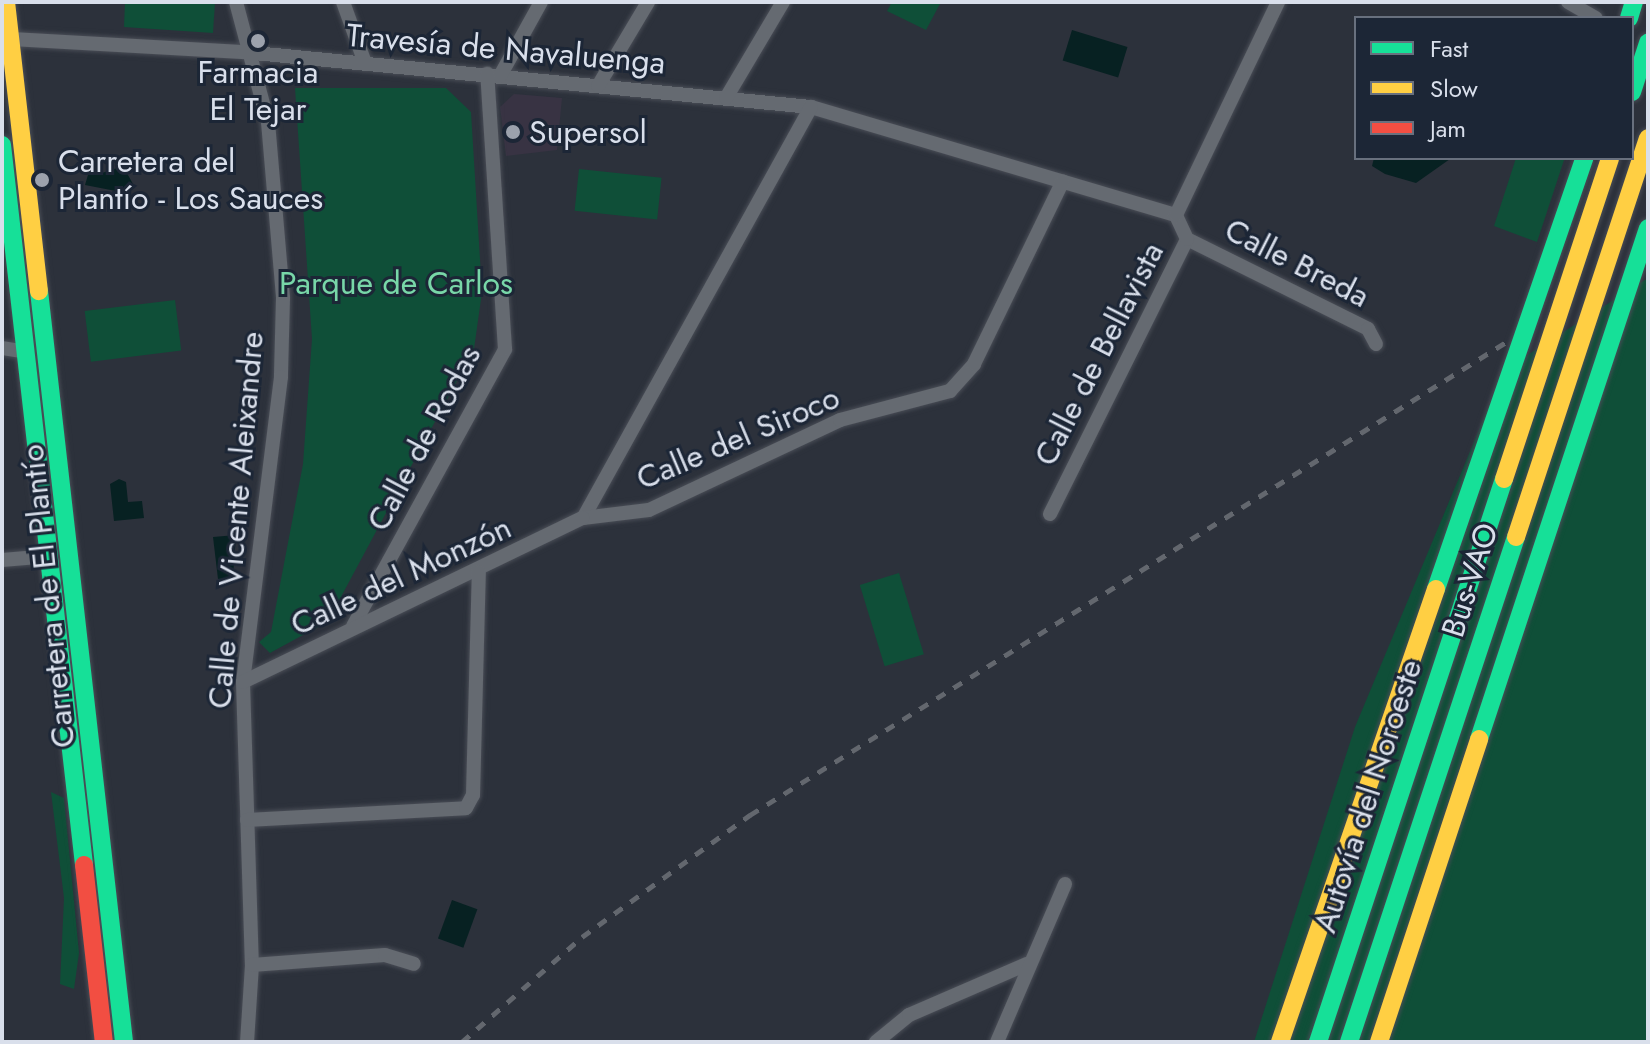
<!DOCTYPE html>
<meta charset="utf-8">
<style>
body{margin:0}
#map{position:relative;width:1650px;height:1044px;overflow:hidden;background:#2c313b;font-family:Jost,sans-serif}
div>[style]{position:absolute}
.commercial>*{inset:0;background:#383343}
.green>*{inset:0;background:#0f4f38;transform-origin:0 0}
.water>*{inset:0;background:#072122;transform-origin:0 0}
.roads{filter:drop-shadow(0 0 2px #494d56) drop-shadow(0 0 2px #494d56)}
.street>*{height:14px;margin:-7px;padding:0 7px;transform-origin:7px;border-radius:7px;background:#656a71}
.fast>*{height:18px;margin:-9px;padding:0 9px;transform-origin:9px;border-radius:9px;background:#16e098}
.slow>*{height:18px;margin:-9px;padding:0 9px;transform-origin:9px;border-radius:9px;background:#ffcf43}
.jam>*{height:18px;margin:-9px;padding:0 9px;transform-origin:9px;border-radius:9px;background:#f24e42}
.rail>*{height:5px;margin-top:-2.5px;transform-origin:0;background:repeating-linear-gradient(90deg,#63676e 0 10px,transparent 0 20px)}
.dots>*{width:22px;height:22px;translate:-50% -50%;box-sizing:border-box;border:4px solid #1c2636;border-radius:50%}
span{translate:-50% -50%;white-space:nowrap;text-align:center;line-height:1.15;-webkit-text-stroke:6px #1c2636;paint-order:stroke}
.street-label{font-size:32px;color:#d9dfeb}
.poi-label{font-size:32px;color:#d9dfeb}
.left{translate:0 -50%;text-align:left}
.park-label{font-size:32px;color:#78d7a8}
.frame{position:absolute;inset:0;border:4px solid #d9dfeb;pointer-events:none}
.legend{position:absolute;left:1354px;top:16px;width:280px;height:144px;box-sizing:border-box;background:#1c2636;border:2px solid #68707e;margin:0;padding:10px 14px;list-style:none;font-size:24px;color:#d9dfeb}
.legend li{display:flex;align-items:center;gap:16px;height:40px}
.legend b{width:40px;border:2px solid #68707e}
</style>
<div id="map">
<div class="commercial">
<div style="clip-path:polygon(514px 94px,562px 98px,557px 150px,506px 156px,500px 107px)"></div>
</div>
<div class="green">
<div style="clip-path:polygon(125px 2px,215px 2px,213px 33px,124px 27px)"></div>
<div style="clip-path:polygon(892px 2px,941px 2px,926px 30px,887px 11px)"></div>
<div style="clip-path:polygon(295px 88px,446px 88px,471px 112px,482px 292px,474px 349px,342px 595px,345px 612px,270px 653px,259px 642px,271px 632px,303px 464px,312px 339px)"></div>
<div style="clip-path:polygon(1516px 158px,1564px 160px,1537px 242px,1494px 226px)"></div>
<div style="left:579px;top:169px;width:83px;height:42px;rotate:6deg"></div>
<div style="clip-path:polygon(1648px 278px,1648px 1042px,1254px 1042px,1355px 727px,1504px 370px)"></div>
<div style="left:175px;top:300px;width:51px;height:91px;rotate:83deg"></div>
<div style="left:899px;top:573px;width:85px;height:41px;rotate:73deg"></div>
<div style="clip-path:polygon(51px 792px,64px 798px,79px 953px,74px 989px,60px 984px,64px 898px)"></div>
</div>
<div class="water">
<div style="left:1072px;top:30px;width:58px;height:32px;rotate:17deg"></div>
<div style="clip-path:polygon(1374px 158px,1449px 158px,1450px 159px,1416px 183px,1385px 174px,1372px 166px)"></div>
<div style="clip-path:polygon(123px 166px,133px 184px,121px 192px,85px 185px,90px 168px,102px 173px)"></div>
<div style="clip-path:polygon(119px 479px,126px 482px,128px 502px,142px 501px,144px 518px,114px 521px,110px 484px)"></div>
<div style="clip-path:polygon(236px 535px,233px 577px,218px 579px,213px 537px)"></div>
<div style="left:452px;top:900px;width:27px;height:41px;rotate:20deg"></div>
</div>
<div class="roads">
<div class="street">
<div style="left:236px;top:2px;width:124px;rotate:75.1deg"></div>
<div style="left:268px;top:122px;width:177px;rotate:85.1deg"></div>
<div style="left:283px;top:298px;width:79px;rotate:91.5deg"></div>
<div style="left:281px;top:377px;width:307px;rotate:97.1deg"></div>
<div style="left:243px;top:682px;width:283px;rotate:88.2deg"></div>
<div style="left:252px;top:965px;width:77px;rotate:93.7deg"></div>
<div style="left:343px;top:2px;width:65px;rotate:70.2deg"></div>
<div style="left:1568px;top:2px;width:32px;rotate:30deg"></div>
<div style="left:10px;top:39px;width:234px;rotate:3.2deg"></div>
<div style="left:244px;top:52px;width:570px;rotate:5.54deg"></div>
<div style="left:811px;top:107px;width:381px;rotate:16.5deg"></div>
<div style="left:500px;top:76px;width:85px;rotate:-61deg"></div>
<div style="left:598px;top:86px;width:98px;rotate:-59.2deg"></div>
<div style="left:726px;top:98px;width:112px;rotate:-59.3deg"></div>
<div style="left:811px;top:107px;width:470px;rotate:119deg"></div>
<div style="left:583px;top:518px;width:66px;rotate:-6.9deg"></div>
<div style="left:649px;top:510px;width:211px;rotate:-25.2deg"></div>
<div style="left:840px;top:420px;width:114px;rotate:-14.8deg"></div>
<div style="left:950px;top:391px;width:36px;rotate:-48deg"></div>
<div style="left:974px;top:364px;width:203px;rotate:-64.1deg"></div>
<div style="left:1187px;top:239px;width:202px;rotate:26.4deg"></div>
<div style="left:1368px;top:329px;width:17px;rotate:62deg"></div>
<div style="left:2px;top:348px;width:24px;rotate:9deg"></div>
<div style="left:1050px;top:514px;width:307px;rotate:-63.5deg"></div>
<div style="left:1187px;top:239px;width:26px;rotate:-115deg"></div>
<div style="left:1176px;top:215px;width:236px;rotate:-64.4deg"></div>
<div style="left:2px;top:560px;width:48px;rotate:-4.8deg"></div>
<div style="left:353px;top:626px;width:316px;rotate:-61.2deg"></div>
<div style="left:505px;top:349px;width:276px;rotate:-93.7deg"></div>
<div style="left:243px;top:682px;width:377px;rotate:-25.8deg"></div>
<div style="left:247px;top:820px;width:219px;rotate:-3.1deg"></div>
<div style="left:466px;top:808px;width:15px;rotate:-62deg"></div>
<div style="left:473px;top:795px;width:223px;rotate:-88.5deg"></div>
<div style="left:252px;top:965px;width:133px;rotate:-4.3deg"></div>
<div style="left:385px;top:955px;width:30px;rotate:17deg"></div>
<div style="left:876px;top:1042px;width:43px;rotate:-39.3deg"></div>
<div style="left:909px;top:1015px;width:129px;rotate:-23.4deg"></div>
<div style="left:997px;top:1042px;width:172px;rotate:-66.7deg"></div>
</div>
<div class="fast">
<div style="left:1629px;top:18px;width:17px;rotate:-73deg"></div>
<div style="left:1632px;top:92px;width:52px;rotate:-71.9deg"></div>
<div style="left:2px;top:145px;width:725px;rotate:83.5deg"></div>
<div style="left:39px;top:291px;width:756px;rotate:83.54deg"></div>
<div style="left:1436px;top:589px;width:456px;rotate:-71deg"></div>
<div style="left:1479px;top:739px;width:538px;rotate:-71.7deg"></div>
<div style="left:1318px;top:1042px;width:593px;rotate:-71.72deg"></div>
<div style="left:1349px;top:1042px;width:532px;rotate:-71.7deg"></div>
</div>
<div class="slow">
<div style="left:6px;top:2px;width:291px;rotate:83.5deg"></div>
<div style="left:1504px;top:479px;width:338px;rotate:-71.7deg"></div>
<div style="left:1516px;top:537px;width:420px;rotate:-71.7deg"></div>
<div style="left:1280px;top:1042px;width:479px;rotate:-71deg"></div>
<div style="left:1379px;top:1042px;width:319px;rotate:-71.7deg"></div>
</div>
<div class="jam">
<div style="left:84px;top:865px;width:178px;rotate:83.6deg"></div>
</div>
</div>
<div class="rail">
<div style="left:462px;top:1042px;width:159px;rotate:-41.2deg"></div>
<div style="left:582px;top:937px;width:208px;rotate:-36deg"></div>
<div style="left:750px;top:815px;width:894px;rotate:-32.02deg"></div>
</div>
<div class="dots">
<div style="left:258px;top:41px;background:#9ca2ad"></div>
<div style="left:513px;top:132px;background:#9ca2ad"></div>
<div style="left:42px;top:180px;background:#9ca2ad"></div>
</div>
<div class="street-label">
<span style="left:506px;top:49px;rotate:5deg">Travesía de Navaluenga</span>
<span style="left:1297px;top:263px;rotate:27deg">Calle Breda</span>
<span style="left:1099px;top:354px;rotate:-63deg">Calle de Bellavista</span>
<span style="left:424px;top:438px;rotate:-62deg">Calle de Rodas</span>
<span style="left:738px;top:438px;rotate:-23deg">Calle del Siroco</span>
<span style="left:236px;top:520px;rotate:-85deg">Calle de Vicente Aleixandre</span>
<span style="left:401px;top:576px;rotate:-25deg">Calle del Monzón</span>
<span style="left:1470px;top:580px;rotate:-72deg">Bus-VAO</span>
<span style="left:48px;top:596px;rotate:-96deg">Carretera de El Plantío</span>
<span style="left:1368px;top:796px;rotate:-72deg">Autovía del Noroeste</span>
</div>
<div class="poi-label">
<span style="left:258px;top:91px">Farmacia<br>El Tejar</span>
<span class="left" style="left:529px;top:132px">Supersol</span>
<span class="left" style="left:58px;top:180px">Carretera del<br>Plantío - Los Sauces</span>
</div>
<div class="park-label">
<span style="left:396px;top:283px">Parque de Carlos</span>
</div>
<div class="frame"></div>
<ul class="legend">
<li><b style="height:10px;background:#16e098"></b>Fast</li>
<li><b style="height:10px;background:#ffcf43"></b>Slow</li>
<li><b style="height:10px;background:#f24e42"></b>Jam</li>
</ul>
</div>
